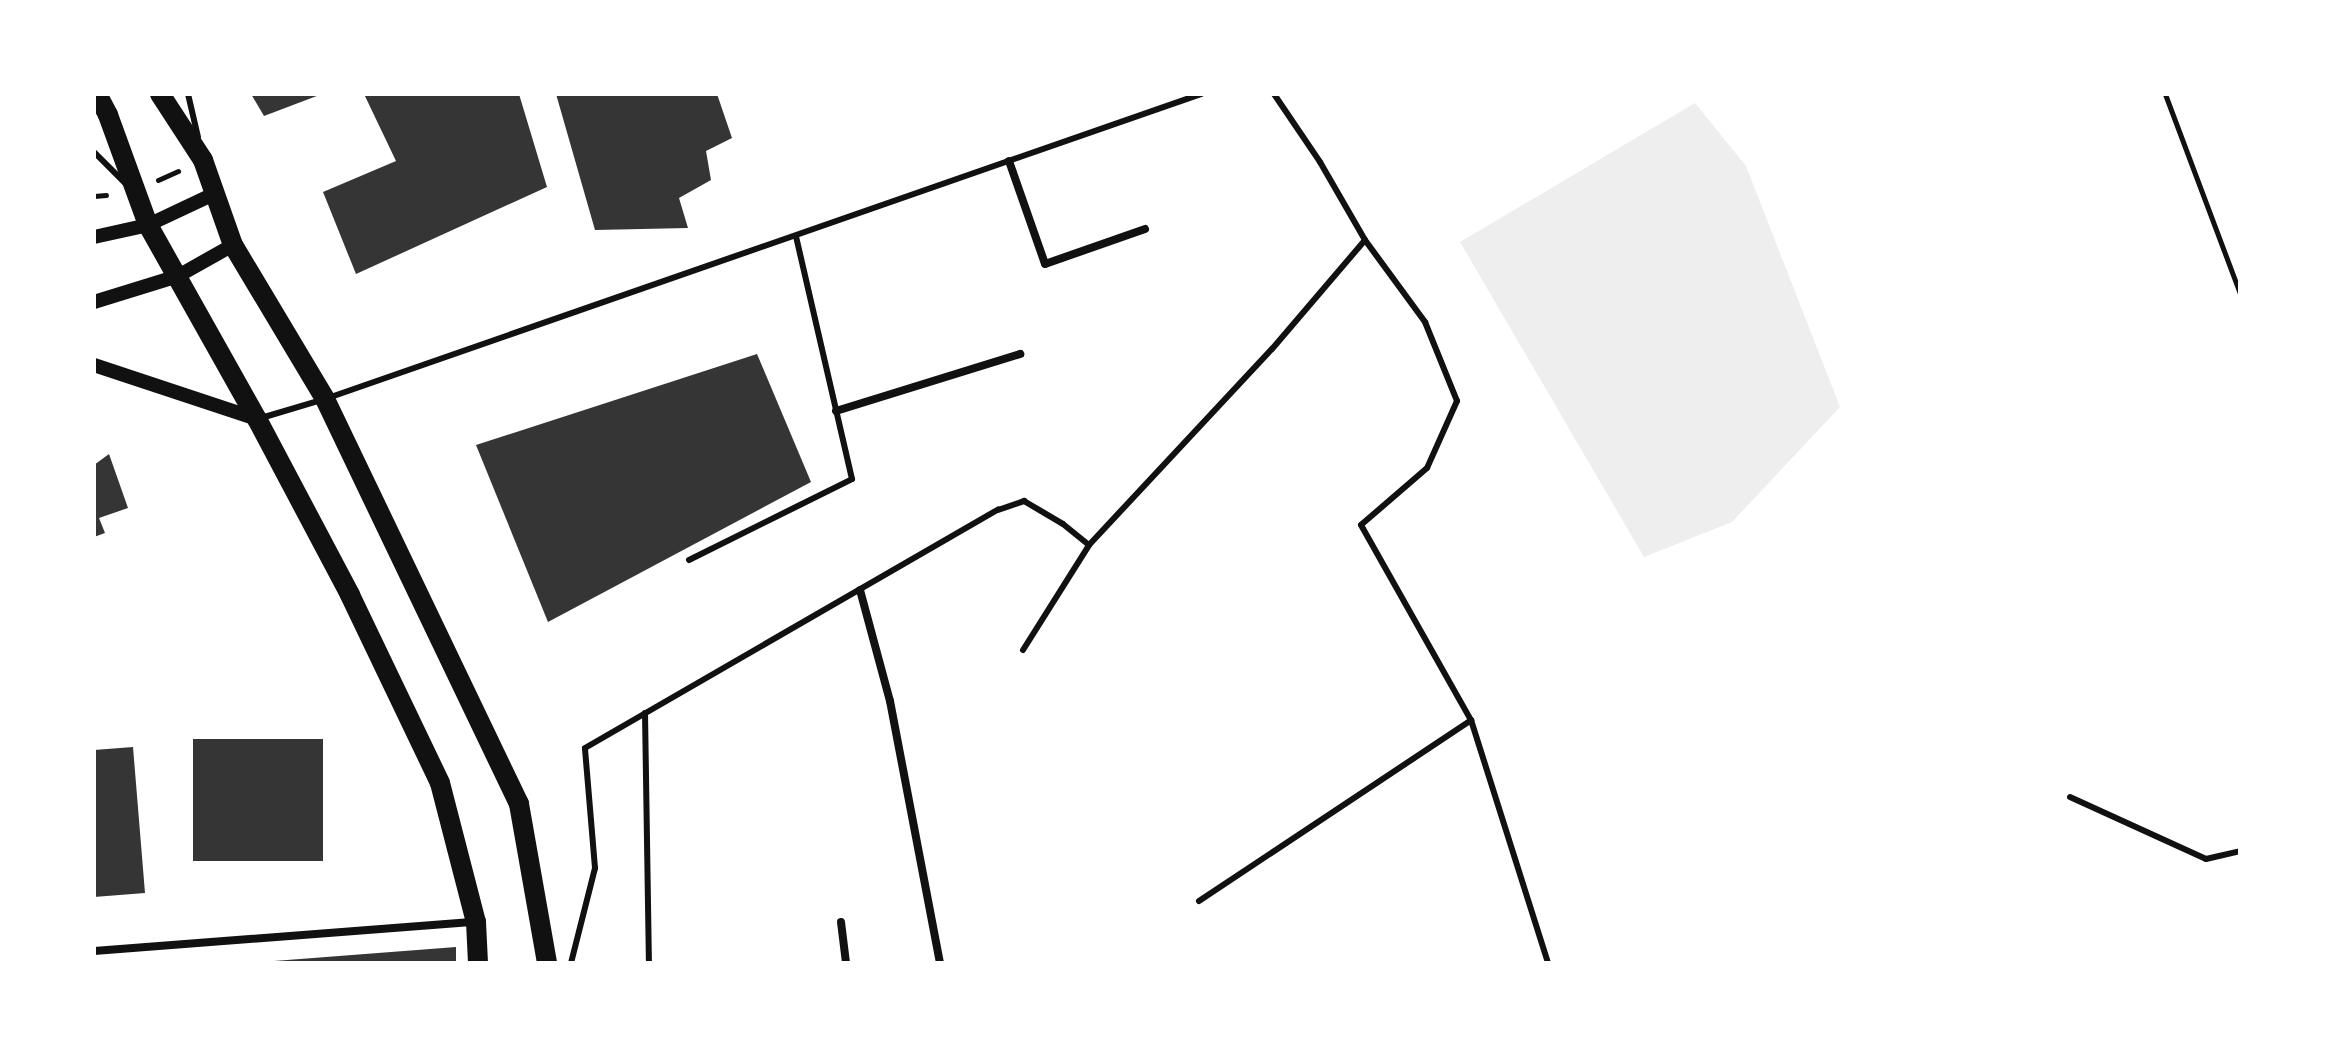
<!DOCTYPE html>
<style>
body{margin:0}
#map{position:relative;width:2334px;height:1057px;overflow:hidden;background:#fff;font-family:Jost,sans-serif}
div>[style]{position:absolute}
.green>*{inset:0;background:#eee}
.building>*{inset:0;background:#353535;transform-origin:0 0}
.path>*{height:5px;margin:-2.5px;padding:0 2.5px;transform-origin:2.5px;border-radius:2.5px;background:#111}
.service>*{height:6px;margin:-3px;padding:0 3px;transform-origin:3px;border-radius:3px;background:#111}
.minor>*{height:8px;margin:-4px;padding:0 4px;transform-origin:4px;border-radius:4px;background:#111}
.tertiary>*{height:14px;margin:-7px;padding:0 7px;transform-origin:7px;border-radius:7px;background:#111}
.primary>*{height:20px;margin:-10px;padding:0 10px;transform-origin:10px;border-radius:10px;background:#111}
span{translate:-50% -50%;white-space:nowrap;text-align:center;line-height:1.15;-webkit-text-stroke:8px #fff;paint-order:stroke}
.frame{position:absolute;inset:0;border:96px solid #fff;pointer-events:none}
</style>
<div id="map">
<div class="green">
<div style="clip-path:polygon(1695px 103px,1746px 166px,1840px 407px,1732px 522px,1644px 557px,1460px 242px)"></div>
</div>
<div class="building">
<div style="clip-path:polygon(251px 94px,322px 94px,264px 116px)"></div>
<div style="clip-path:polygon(364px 94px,519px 94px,547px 187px,356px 274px,323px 192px,396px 161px)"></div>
<div style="clip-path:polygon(556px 94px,717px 94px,732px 138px,706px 151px,711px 180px,679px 198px,688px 228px,595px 230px)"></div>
<div style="clip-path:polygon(757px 354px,811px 482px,548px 622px,476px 445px)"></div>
<div style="clip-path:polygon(109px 454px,128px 508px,99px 518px,105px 533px,94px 537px,94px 465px)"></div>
<div style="left:193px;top:739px;width:130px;height:122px"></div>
<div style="clip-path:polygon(133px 747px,145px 893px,94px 897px,94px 750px)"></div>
<div style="clip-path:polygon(456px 947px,456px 963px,274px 963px,274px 961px)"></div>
</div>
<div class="path">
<div style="left:2165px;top:94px;width:214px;rotate:69.4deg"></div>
<div style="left:158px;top:180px;width:22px;rotate:-24deg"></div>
<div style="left:94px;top:196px;width:12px;rotate:-5deg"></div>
</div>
<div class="service">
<div style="left:188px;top:94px;width:44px;rotate:76.9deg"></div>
<div style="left:1274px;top:94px;width:82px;rotate:55.9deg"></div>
<div style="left:1320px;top:162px;width:90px;rotate:60deg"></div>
<div style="left:1365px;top:240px;width:102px;rotate:53.8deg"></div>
<div style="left:1425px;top:322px;width:85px;rotate:67.9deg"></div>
<div style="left:1457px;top:401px;width:73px;rotate:114.1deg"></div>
<div style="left:1427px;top:468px;width:87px;rotate:139.2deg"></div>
<div style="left:1361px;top:525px;width:224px;rotate:60.6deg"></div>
<div style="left:1471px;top:720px;width:255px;rotate:72.4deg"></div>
<div style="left:94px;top:152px;width:44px;rotate:45deg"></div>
<div style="left:261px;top:418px;width:67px;rotate:-16.5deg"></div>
<div style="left:325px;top:399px;width:928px;rotate:-19.2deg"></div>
<div style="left:689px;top:560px;width:182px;rotate:-26.4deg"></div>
<div style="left:852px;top:479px;width:249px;rotate:-103deg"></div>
<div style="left:1023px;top:650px;width:124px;rotate:-57.8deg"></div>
<div style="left:1089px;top:545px;width:268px;rotate:-47deg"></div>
<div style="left:1272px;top:349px;width:143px;rotate:-49.5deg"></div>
<div style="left:645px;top:713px;width:250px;rotate:89.1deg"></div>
<div style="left:2070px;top:797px;width:149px;rotate:24.5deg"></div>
<div style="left:2206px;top:859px;width:35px;rotate:-13deg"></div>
<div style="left:1199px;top:901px;width:327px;rotate:-33.6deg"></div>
<div style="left:571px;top:963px;width:98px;rotate:-75.8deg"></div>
<div style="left:595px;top:868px;width:120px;rotate:-94.8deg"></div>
<div style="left:585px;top:748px;width:477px;rotate:-30deg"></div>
<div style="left:998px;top:510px;width:28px;rotate:-19deg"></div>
<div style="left:1024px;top:501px;width:45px;rotate:30.5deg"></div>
<div style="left:1063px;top:524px;width:33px;rotate:39deg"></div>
</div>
<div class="minor">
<div style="left:1009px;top:161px;width:109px;rotate:70.7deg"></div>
<div style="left:1045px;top:264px;width:106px;rotate:-19.3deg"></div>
<div style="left:836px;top:411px;width:193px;rotate:-17.2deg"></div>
<div style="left:860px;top:590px;width:115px;rotate:74.9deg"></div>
<div style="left:890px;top:701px;width:267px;rotate:79.2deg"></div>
<div style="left:841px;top:922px;width:41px;rotate:83deg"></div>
<div style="left:94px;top:951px;width:382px;rotate:-4.4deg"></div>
</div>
<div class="tertiary">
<div style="left:94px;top:237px;width:55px;rotate:-12.5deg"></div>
<div style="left:148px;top:225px;width:73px;rotate:-25.2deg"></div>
<div style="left:94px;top:302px;width:88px;rotate:-17.2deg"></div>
<div style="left:178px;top:276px;width:63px;rotate:-29.4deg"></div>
<div style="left:94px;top:365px;width:172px;rotate:18.3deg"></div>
</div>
<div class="primary">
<div style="left:97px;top:94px;width:24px;rotate:62deg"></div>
<div style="left:108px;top:115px;width:117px;rotate:70deg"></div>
<div style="left:148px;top:225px;width:223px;rotate:60.7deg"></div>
<div style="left:257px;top:419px;width:199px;rotate:62.1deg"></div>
<div style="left:350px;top:595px;width:208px;rotate:64.4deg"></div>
<div style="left:440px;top:783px;width:144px;rotate:75.5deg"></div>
<div style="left:476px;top:922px;width:41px;rotate:87.2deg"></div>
<div style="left:160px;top:94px;width:79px;rotate:56.9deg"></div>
<div style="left:203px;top:160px;width:90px;rotate:70.6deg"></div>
<div style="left:233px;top:245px;width:179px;rotate:59.1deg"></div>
<div style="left:325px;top:399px;width:449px;rotate:64.4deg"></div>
<div style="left:519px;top:804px;width:161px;rotate:80deg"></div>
</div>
<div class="frame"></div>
</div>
